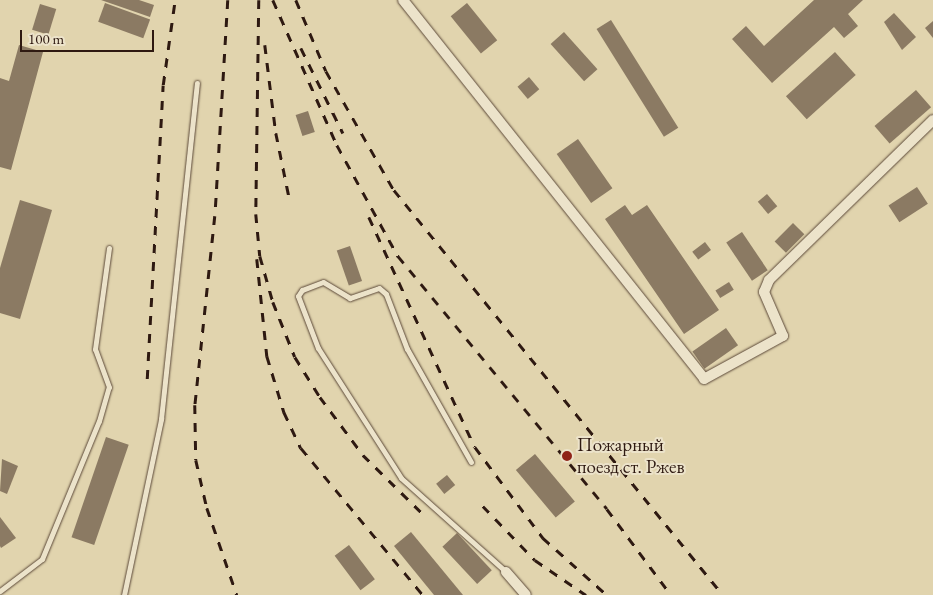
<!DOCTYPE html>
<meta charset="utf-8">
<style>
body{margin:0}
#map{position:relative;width:933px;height:595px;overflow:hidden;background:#e1d4ae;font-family:"EB Garamond",serif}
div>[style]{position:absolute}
.building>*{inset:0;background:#8b7a63;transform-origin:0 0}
.roads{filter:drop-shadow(0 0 1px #5b4838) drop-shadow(0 0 1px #5b4838)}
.lane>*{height:5px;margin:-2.5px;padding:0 2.5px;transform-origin:2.5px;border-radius:2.5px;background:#ece3ca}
.street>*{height:10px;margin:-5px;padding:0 5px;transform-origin:5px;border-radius:5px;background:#ece3ca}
.rail>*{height:2.5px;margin-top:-1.25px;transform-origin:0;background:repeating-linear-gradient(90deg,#2e1911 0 9px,transparent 0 18px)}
.dots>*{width:14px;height:14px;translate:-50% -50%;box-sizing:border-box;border:2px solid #ece3ca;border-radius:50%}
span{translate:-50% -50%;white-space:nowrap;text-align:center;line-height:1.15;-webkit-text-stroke:4px #ece3ca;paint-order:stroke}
.poi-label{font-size:19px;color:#2e1911}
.left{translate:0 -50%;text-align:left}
.scale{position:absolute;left:20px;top:30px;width:134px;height:22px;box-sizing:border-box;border:2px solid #2e1911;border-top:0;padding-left:6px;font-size:15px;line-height:18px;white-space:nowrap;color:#2e1911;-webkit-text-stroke:4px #ece3ca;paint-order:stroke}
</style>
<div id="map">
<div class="building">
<div style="clip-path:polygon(101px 0,139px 0,154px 5px,150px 17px)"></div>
<div style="clip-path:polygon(814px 0,863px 0,848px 14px,858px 26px,844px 38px,834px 27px,772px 83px,732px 39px,746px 26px,764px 46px)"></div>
<div style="left:105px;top:3px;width:48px;height:20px;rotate:20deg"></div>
<div style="left:467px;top:3px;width:48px;height:21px;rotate:51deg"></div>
<div style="left:40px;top:4px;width:17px;height:27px;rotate:17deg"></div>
<div style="clip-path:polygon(894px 13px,916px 37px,902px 50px,884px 22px)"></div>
<div style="left:611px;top:20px;width:127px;height:17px;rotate:58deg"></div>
<div style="clip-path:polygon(933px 21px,933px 38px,925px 28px)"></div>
<div style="left:564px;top:32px;width:50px;height:18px;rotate:48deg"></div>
<div style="clip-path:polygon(19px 45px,43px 52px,11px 170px,0 167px,0 78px,9px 81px)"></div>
<div style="left:835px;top:52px;width:31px;height:66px;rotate:48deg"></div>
<div style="left:529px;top:77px;width:16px;height:15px;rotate:50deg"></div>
<div style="left:916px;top:90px;width:23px;height:55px;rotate:49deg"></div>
<div style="left:308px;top:111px;width:22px;height:13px;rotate:72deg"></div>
<div style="left:578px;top:139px;width:60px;height:26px;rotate:55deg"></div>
<div style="left:917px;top:187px;width:20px;height:34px;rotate:57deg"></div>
<div style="left:767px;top:194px;width:16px;height:12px;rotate:50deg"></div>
<div style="clip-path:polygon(20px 200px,52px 210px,20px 319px,0 313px,0 268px)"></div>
<div style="clip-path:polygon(625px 205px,632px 215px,647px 205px,719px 310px,684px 334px,605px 219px)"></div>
<div style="left:793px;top:223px;width:16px;height:26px;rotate:45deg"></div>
<div style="left:742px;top:232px;width:46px;height:19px;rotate:56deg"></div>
<div style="left:705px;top:242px;width:10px;height:16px;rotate:53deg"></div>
<div style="left:350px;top:246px;width:37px;height:14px;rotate:71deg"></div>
<div style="left:729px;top:282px;width:9px;height:16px;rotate:58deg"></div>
<div style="left:726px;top:328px;width:21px;height:41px;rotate:55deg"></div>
<div style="left:106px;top:437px;width:24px;height:106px;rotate:19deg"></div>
<div style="left:535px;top:454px;width:62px;height:25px;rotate:50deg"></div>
<div style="clip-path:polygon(2px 459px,18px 466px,7px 494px,0 491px)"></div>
<div style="left:447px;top:475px;width:13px;height:14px;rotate:51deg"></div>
<div style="clip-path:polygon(0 517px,16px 538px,1px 548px,0 546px)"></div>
<div style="clip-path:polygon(411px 532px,463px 595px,434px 595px,394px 546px)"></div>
<div style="left:457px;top:533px;width:51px;height:20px;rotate:47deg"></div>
<div style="left:349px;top:545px;width:43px;height:18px;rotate:53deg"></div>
</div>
<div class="roads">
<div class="lane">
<div style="left:471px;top:462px;width:130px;rotate:-119.5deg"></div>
<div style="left:407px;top:349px;width:59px;rotate:-110.9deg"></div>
<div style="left:386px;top:294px;width:9px;rotate:-139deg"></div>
<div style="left:379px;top:288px;width:31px;rotate:161deg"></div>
<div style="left:350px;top:298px;width:31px;rotate:-149deg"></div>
<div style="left:323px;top:282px;width:22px;rotate:159deg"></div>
<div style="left:302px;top:290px;width:7px;rotate:124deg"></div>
<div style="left:298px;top:296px;width:56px;rotate:69deg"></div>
<div style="left:318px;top:348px;width:154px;rotate:57.4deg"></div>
<div style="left:401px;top:478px;width:141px;rotate:41.8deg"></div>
<div style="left:0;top:591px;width:53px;rotate:-37.3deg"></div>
<div style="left:42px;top:559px;width:149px;rotate:-67.6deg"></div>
<div style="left:99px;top:421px;width:35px;rotate:-74deg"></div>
<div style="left:109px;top:387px;width:40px;rotate:-110.2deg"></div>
<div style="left:95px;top:349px;width:102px;rotate:-82.1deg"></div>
<div style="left:124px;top:595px;width:180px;rotate:-78.1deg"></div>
<div style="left:161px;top:419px;width:338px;rotate:-83.9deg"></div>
</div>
<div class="street">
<div style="left:403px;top:0;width:484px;rotate:51.5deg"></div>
<div style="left:704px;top:379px;width:90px;rotate:-28.6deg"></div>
<div style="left:783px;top:336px;width:48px;rotate:-113.4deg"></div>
<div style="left:764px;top:292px;width:13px;rotate:-67deg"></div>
<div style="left:769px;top:280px;width:229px;rotate:-44.3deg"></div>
<div style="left:506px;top:572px;width:30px;rotate:49deg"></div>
</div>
</div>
<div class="rail">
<div style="left:228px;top:0;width:216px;rotate:93.4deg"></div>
<div style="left:215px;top:216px;width:190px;rotate:96deg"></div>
<div style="left:195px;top:405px;width:55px;rotate:89deg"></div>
<div style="left:196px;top:460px;width:49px;rotate:77.1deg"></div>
<div style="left:207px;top:508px;width:92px;rotate:71deg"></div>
<div style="left:259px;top:0;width:214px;rotate:90.8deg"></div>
<div style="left:256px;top:214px;width:42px;rotate:84.6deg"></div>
<div style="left:260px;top:256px;width:48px;rotate:74.2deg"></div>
<div style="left:273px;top:302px;width:59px;rotate:68.2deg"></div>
<div style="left:295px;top:357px;width:47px;rotate:58deg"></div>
<div style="left:320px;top:397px;width:72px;rotate:53.4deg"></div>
<div style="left:363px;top:455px;width:87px;rotate:44.5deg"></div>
<div style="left:273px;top:0;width:158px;rotate:66.2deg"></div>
<div style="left:337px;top:145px;width:127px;rotate:61.2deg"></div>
<div style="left:398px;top:256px;width:328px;rotate:50.4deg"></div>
<div style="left:607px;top:509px;width:107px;rotate:53.3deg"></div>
<div style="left:296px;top:0;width:77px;rotate:67.1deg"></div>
<div style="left:326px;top:71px;width:137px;rotate:60.3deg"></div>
<div style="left:394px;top:190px;width:522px;rotate:50.91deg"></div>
<div style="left:265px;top:45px;width:89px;rotate:82.9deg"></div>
<div style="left:276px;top:133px;width:69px;rotate:78.4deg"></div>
<div style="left:301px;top:48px;width:95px;rotate:63.7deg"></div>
<div style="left:369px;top:217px;width:253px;rotate:65.3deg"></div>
<div style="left:475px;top:447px;width:114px;rotate:53.2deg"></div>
<div style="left:543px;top:538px;width:86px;rotate:41.7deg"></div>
<div style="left:257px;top:259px;width:98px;rotate:84.1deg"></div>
<div style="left:267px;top:356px;width:59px;rotate:73.1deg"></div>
<div style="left:284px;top:412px;width:40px;rotate:65deg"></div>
<div style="left:301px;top:448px;width:191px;rotate:50.3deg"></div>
<div style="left:147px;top:379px;width:294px;rotate:-86.9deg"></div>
<div style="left:163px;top:85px;width:86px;rotate:-82deg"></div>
<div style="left:483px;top:506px;width:75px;rotate:46.1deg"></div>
<div style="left:535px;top:560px;width:62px;rotate:34.5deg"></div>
</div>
<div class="dots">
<div style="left:567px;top:456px;background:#8f2418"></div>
</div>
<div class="poi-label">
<span class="left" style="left:577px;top:456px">Пожарный<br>поезд ст. Ржев</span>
</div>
<div class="scale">100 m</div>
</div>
